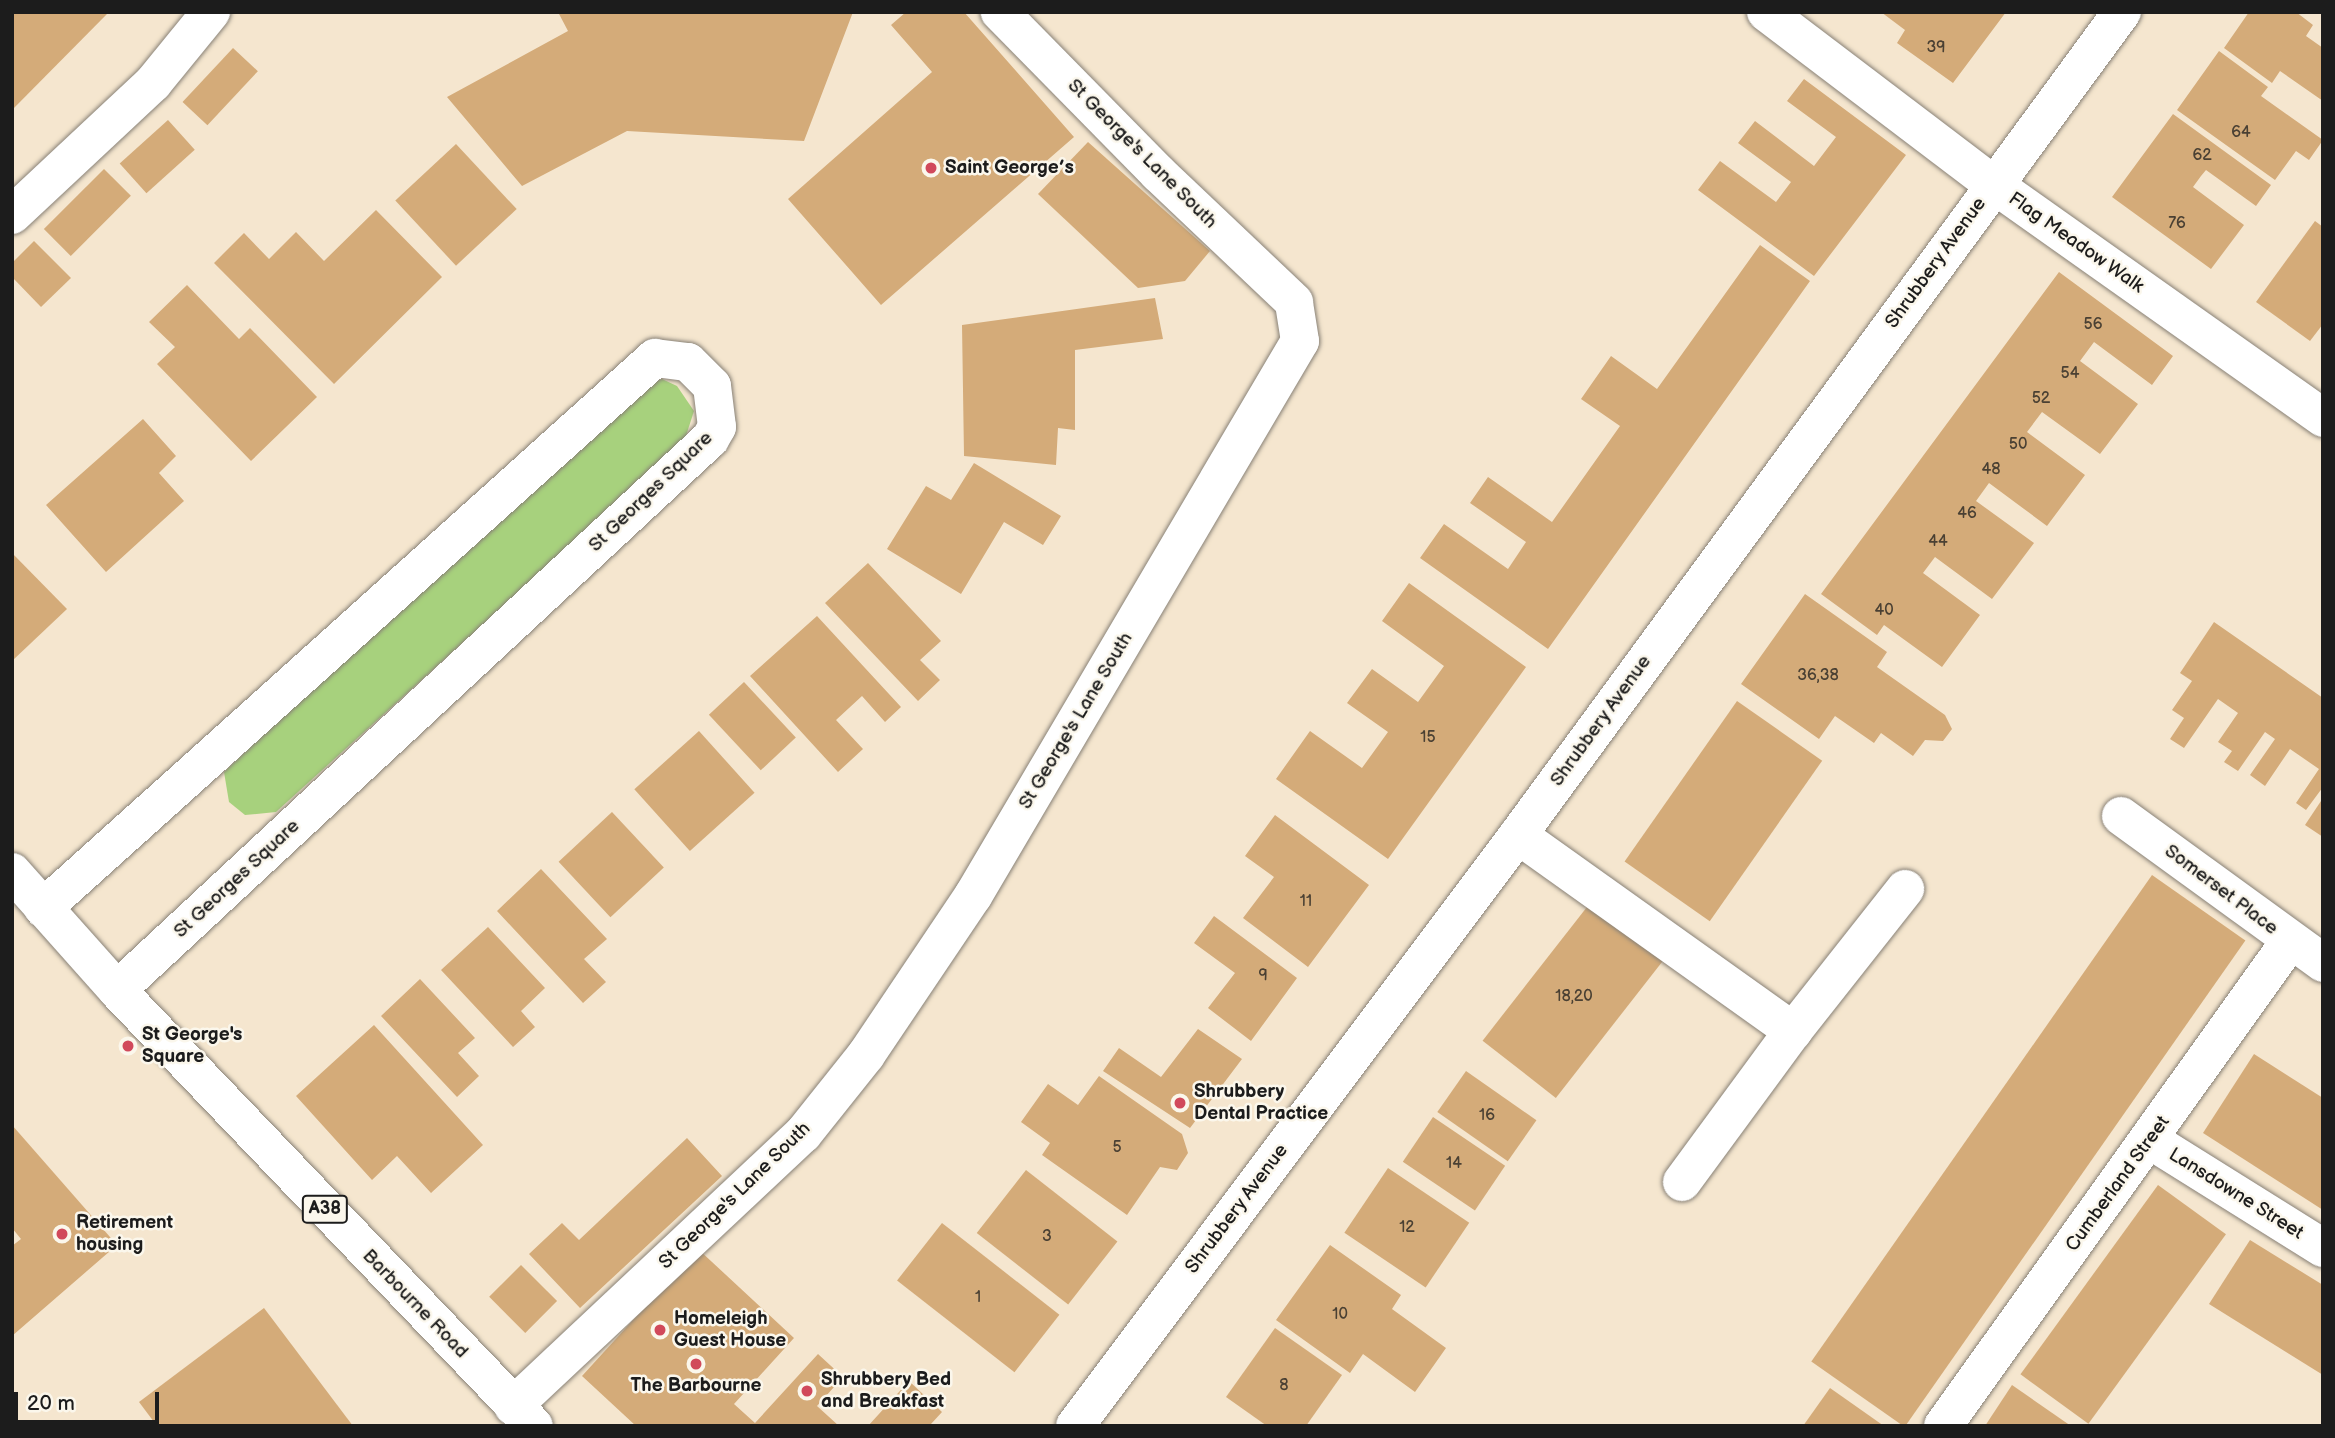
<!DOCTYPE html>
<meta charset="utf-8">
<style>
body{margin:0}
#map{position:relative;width:2335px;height:1438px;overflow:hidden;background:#f5e6cf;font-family:"Balsamiq Sans",sans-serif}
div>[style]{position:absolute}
.green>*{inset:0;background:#a7d17d}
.building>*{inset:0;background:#d4ab79;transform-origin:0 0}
.roads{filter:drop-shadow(0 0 2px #888176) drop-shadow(0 0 2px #888176)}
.minor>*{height:38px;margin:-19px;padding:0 19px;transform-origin:19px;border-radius:19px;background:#fff}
.major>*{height:38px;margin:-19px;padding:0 19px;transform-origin:19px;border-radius:19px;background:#fff}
.dots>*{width:19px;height:19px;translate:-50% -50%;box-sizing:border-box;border:4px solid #fbf7ec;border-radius:50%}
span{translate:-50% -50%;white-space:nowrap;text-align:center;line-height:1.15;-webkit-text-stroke:5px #fbf7ec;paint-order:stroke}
.number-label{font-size:16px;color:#4a4033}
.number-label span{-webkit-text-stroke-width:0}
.shield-label span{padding:2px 5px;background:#fbf7ec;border:2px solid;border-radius:5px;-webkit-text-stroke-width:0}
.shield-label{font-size:18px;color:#1c1c1c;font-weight:700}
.street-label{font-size:19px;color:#1c1c1c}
.poi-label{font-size:19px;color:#1c1c1c;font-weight:700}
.left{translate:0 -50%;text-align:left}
.frame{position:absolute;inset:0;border:14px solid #1c1c1c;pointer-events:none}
.scale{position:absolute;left:14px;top:1392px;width:145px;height:32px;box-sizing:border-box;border:4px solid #1c1c1c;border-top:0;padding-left:9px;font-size:21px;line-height:24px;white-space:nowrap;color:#1c1c1c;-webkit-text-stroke:5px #fbf7ec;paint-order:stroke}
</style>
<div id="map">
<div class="green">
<div style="clip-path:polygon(662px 379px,677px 386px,694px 411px,684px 442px,276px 812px,245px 815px,229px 802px,224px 772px,632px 391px)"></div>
</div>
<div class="building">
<div style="clip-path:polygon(16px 12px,109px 12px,12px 110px,12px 16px)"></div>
<div style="clip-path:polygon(558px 12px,776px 14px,853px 12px,804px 141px,627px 131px,522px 186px,447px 97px,568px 31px)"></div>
<div style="clip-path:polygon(906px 12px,964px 12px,1074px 137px,881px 305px,788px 199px,932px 72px,891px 25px)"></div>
<div style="clip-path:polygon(1881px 12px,2006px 12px,1953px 83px,1897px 43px,1905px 30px)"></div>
<div style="clip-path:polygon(2249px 12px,2296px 12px,2313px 25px,2306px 36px,2323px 48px,2323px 101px,2280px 71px,2272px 83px,2224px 48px)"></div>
<div style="left:233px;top:48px;width:34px;height:74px;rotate:43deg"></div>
<div style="clip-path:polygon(2219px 51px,2268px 87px,2261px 96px,2323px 140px,2309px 160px,2296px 151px,2275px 180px,2177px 110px)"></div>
<div style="clip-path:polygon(1804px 79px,1906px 155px,1814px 276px,1698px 190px,1720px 161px,1776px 202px,1791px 182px,1738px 143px,1755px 121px,1814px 166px,1836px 137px,1787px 101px)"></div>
<div style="clip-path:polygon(2173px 114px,2271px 185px,2256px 206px,2206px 170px,2201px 176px,2193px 187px,2244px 225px,2211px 269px,2112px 197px)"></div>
<div style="left:168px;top:120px;width:40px;height:65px;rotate:48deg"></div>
<div style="clip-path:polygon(1088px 142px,1210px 251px,1185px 281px,1138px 288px,1038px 194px)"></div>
<div style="left:456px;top:144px;width:89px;height:83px;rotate:47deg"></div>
<div style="left:104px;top:169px;width:38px;height:85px;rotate:45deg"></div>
<div style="clip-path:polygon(376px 210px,442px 277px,334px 384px,214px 263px,244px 233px,269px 259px,296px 232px,324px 261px)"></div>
<div style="clip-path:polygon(2315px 221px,2323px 227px,2323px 324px,2310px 341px,2256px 302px)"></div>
<div style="clip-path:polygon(34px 241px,71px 278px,41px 307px,12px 277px,12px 263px)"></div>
<div style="clip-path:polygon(1760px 245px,1810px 281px,1548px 649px,1420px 558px,1444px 524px,1508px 569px,1526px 542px,1470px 503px,1488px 477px,1552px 522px,1620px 426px,1581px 399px,1611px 356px,1657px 389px)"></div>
<div style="clip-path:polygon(2059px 272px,2173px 356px,2152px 385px,2094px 342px,2080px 361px,2138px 404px,2100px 454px,2042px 412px,2027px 432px,2085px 475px,2047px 526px,1989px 483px,1976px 501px,2034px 543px,1992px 599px,1935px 557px,1923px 573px,1980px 615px,1942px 667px,1884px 625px,1877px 635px,1821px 594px)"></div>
<div style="clip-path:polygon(187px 285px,239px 339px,250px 328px,317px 397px,251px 461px,157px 364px,175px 347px,149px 322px)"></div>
<div style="clip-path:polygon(1155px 298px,1163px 339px,1075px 350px,1075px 430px,1058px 428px,1056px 465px,964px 456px,962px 325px)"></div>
<div style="clip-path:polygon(143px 419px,176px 456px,159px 473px,184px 501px,106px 572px,46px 505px)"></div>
<div style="clip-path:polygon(974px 463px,1061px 516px,1043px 545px,1004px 522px,961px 594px,887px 549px,926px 486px,951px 500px)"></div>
<div style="clip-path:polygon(12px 553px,67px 609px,12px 661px)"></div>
<div style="clip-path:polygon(868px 563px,941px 641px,920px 660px,940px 680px,918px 701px,825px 603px)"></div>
<div style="clip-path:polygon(1409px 583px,1526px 667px,1388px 859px,1276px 779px,1310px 731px,1362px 768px,1388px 732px,1347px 703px,1372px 669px,1418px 702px,1444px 666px,1382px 621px)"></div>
<div style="clip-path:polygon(1805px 594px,1887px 652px,1877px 667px,1945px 715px,1952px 729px,1943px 741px,1925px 740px,1913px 756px,1881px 733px,1874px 743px,1835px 716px,1819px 739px,1741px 684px)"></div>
<div style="clip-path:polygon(817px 616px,901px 707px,885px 722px,862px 696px,836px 720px,863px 749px,838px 772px,750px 676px)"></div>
<div style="clip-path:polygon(2214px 622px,2323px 698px,2323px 787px,2306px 810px,2296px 803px,2319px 769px,2290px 749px,2265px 786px,2250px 775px,2275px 739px,2265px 732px,2238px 771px,2224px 762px,2232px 751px,2218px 742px,2238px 713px,2218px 699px,2184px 748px,2170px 739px,2184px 718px,2172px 710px,2192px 681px,2180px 673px)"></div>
<div style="left:744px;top:682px;width:76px;height:48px;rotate:47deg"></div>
<div style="left:1737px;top:701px;width:104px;height:196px;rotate:35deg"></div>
<div style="left:699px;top:731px;width:83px;height:87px;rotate:48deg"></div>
<div style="clip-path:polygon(2323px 798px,2323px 837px,2305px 825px)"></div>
<div style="left:612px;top:812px;width:76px;height:73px;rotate:47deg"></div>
<div style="clip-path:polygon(1275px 815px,1369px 885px,1308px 967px,1243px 918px,1274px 877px,1245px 856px)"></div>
<div style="clip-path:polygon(541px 869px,607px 939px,584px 959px,606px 982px,583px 1003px,497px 911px)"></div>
<div style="left:2152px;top:875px;width:114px;height:594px;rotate:35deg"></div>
<div style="left:1594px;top:898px;width:93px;height:181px;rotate:38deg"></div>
<div style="clip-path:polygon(1214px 916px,1297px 978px,1251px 1041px,1208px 1008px,1235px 973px,1194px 943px)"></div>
<div style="clip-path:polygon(488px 927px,545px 988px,521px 1011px,535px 1027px,513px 1047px,441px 970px)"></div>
<div style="clip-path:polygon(420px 979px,475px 1038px,458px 1053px,479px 1076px,457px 1097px,381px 1016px)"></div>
<div style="clip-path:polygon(374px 1025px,483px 1145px,431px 1193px,397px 1156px,372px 1180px,296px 1096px)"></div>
<div style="clip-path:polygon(1198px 1029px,1242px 1059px,1190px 1128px,1103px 1071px,1119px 1048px,1161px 1077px)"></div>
<div style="clip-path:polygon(2254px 1054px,2323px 1098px,2323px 1210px,2203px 1133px)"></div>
<div style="left:1466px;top:1071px;width:86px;height:50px;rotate:35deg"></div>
<div style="clip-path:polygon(1099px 1076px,1182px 1134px,1188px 1153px,1177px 1170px,1160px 1167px,1127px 1215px,1042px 1155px,1050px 1143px,1021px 1122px,1048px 1084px,1078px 1105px)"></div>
<div style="left:1433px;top:1117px;width:87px;height:54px;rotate:34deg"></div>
<div style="clip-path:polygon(12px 1125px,117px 1245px,12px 1336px,12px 1246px,21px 1239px,12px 1228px)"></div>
<div style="clip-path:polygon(687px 1138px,722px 1176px,580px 1308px,529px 1254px,562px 1223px,579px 1240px)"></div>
<div style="left:1388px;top:1168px;width:98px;height:78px;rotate:34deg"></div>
<div style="left:1026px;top:1170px;width:116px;height:80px;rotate:38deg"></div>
<div style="left:2158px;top:1185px;width:84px;height:234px;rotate:36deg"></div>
<div style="left:942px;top:1223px;width:149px;height:73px;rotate:38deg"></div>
<div style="clip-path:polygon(2250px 1240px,2323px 1285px,2323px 1375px,2209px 1304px)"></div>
<div style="clip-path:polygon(1330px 1245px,1401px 1295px,1392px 1309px,1446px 1348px,1415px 1392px,1363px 1354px,1350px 1373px,1276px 1320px)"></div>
<div style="clip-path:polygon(698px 1249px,794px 1338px,734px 1404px,755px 1423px,818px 1354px,843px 1377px,817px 1406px,839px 1426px,636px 1426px,582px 1376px)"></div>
<div style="left:521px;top:1265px;width:51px;height:45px;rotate:45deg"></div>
<div style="clip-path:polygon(264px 1308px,353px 1426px,157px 1426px,139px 1402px)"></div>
<div style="clip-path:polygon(1275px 1328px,1342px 1375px,1306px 1426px,1267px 1426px,1226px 1397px)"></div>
<div style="clip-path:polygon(909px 1381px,942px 1412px,931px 1424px,933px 1426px,868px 1426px)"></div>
<div style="clip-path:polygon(2012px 1385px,2071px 1426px,1985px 1426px)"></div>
<div style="clip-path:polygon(1830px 1388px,1884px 1426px,1803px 1426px)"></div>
</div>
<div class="roads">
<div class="minor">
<div style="left:1766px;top:12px;width:285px;rotate:37.2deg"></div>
<div style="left:1993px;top:184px;width:405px;rotate:35.3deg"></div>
<div style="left:12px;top:215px;width:193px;rotate:-43.1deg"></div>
<div style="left:153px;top:83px;width:92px;rotate:-50.8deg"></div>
<div style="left:2121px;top:816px;width:250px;rotate:36deg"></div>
<div style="left:1518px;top:835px;width:338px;rotate:35.5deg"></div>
<div style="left:43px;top:908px;width:823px;rotate:-41.95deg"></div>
<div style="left:655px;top:358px;width:33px;rotate:7deg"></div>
<div style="left:688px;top:362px;width:34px;rotate:45deg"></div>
<div style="left:712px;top:386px;width:41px;rotate:83deg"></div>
<div style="left:717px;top:427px;width:14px;rotate:120deg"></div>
<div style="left:710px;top:439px;width:809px;rotate:137.1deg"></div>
<div style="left:2150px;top:1140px;width:204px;rotate:32deg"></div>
<div style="left:1682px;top:1182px;width:187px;rotate:-53.7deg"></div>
<div style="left:1793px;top:1031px;width:181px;rotate:-51.7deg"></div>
<div style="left:513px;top:1406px;width:398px;rotate:-43.2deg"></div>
<div style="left:803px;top:1134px;width:101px;rotate:-51.4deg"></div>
<div style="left:866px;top:1055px;width:192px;rotate:-56.1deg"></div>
<div style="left:973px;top:896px;width:644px;rotate:-59.49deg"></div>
<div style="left:1300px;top:341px;width:39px;rotate:-99deg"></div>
<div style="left:1294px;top:302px;width:187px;rotate:-136.5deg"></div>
<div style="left:1158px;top:173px;width:226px;rotate:-134.5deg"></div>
<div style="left:1075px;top:1426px;width:739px;rotate:-53.15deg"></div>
<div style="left:1518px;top:835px;width:1021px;rotate:-53.73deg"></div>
<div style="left:1943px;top:1426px;width:596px;rotate:-54.42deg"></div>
</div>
<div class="major">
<div style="left:12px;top:872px;width:158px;rotate:48.3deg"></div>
<div style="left:117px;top:990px;width:603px;rotate:46.28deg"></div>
</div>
</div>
<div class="dots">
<div style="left:931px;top:168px;background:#d1495b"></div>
<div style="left:128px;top:1046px;background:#d1495b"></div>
<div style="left:1180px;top:1103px;background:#d1495b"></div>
<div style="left:62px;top:1234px;background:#d1495b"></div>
<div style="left:660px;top:1330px;background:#d1495b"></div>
<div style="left:696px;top:1364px;background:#d1495b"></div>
<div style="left:807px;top:1391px;background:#d1495b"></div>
</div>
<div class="number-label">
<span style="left:1936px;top:48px">39</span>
<span style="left:2241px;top:133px">64</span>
<span style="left:2202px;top:156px">62</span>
<span style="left:2177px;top:224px">76</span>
<span style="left:2093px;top:325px">56</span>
<span style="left:2070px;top:374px">54</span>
<span style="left:2041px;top:399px">52</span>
<span style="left:2018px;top:445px">50</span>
<span style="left:1991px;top:470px">48</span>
<span style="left:1967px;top:514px">46</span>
<span style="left:1938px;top:542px">44</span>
<span style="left:1884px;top:611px">40</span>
<span style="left:1818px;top:676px">36,38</span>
<span style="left:1428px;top:738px">15</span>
<span style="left:1306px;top:902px">11</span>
<span style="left:1263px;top:976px">9</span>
<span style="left:1574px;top:997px">18,20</span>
<span style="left:1487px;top:1116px">16</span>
<span style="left:1117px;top:1148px">5</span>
<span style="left:1454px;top:1164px">14</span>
<span style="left:1407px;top:1228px">12</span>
<span style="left:1047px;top:1237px">3</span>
<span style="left:978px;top:1298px">1</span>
<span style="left:1340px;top:1315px">10</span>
<span style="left:1284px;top:1386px">8</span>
</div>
<div class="shield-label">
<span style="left:325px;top:1209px">A38</span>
</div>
<div class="street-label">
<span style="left:1142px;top:154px;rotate:45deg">St George's Lane South</span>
<span style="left:2076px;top:243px;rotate:35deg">Flag Meadow Walk</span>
<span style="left:1936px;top:263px;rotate:-54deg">Shrubbery Avenue</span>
<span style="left:651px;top:492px;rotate:-44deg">St Georges Square</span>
<span style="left:1076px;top:721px;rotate:-59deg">St George's Lane South</span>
<span style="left:1601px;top:721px;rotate:-54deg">Shrubbery Avenue</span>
<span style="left:237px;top:879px;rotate:-43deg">St Georges Square</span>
<span style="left:2221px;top:890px;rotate:37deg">Somerset Place</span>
<span style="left:2118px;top:1184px;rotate:-54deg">Cumberland Street</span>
<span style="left:2236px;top:1194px;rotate:32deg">Lansdowne Street</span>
<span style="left:735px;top:1196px;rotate:-44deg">St George's Lane South</span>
<span style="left:1237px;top:1209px;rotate:-53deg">Shrubbery Avenue</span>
<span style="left:415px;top:1304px;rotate:46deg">Barbourne Road</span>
</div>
<div class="poi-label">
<span class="left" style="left:945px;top:168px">Saint George’s</span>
<span class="left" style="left:142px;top:1046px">St George's<br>Square</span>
<span class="left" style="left:1194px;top:1103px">Shrubbery<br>Dental Practice</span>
<span class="left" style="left:76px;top:1234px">Retirement<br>housing</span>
<span class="left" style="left:674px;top:1330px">Homeleigh<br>Guest House</span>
<span class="left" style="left:821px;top:1391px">Shrubbery Bed<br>and Breakfast</span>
<span style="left:696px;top:1386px">The Barbourne</span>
</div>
<div class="frame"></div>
<div class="scale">20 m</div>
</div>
